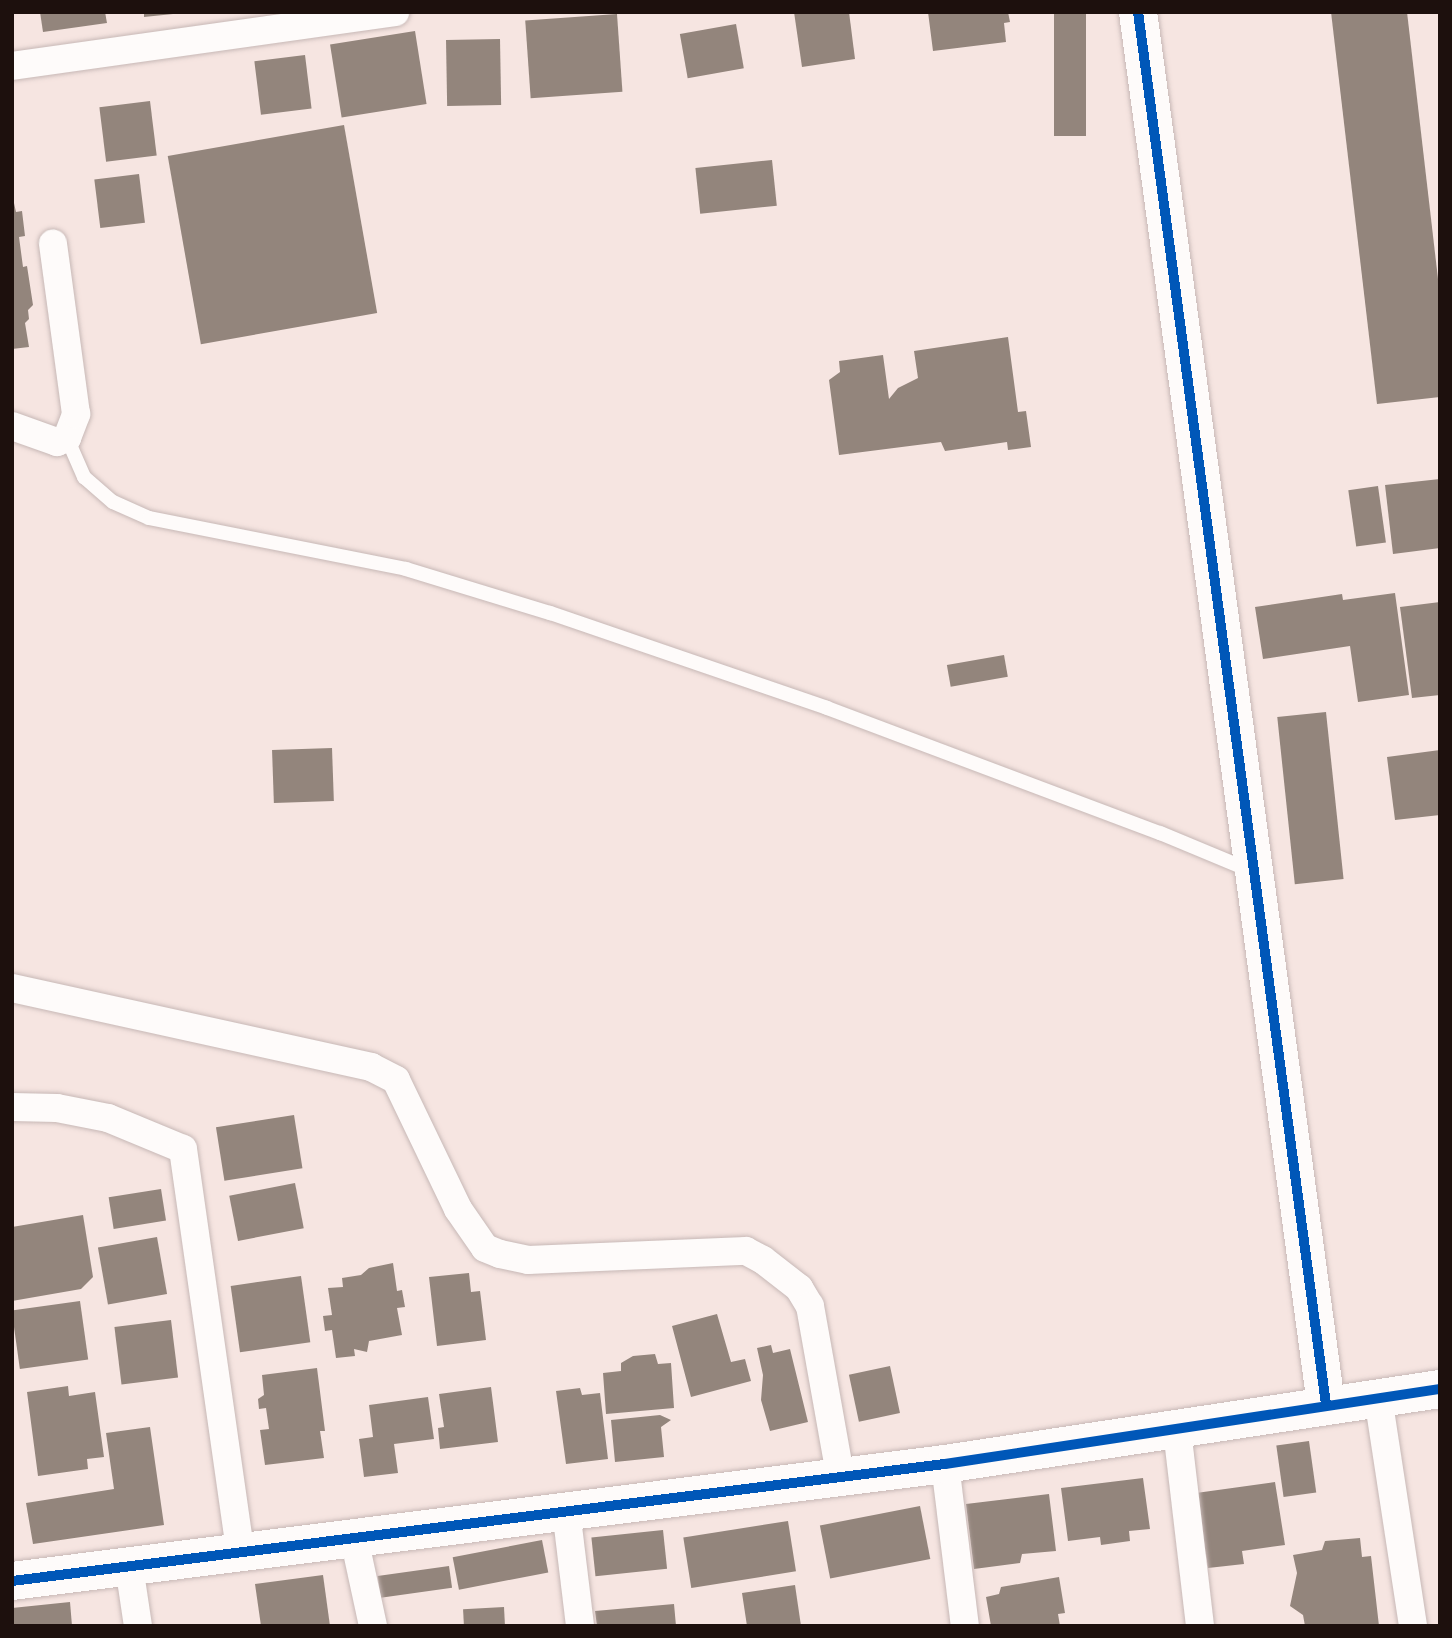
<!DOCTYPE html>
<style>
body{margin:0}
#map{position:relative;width:1452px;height:1638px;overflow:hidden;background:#f6e5e1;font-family:"Public Sans",sans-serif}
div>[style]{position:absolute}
.building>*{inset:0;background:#93857c;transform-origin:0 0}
.roads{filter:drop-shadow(0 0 2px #c7b8b6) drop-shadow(0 0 2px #c7b8b6)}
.lane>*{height:14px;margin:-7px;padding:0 7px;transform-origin:7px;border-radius:7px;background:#fefbfa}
.street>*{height:28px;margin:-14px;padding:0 14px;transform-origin:14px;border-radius:14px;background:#fefbfa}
.secondary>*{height:38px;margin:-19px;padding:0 19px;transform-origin:19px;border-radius:19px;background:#fefbfa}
.cycleway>*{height:10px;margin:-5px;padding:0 5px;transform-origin:5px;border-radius:5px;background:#0057b8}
span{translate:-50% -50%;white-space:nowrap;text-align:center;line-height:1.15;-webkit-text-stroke:7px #faf2f1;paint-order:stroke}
.frame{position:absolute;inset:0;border:14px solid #1d100d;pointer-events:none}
</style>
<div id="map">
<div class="building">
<div style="clip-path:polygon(40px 12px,105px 12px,107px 23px,43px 32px)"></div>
<div style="clip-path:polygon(144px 12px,173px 12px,173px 14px,144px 17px)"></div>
<div style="clip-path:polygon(794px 12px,849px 12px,855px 59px,802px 67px)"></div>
<div style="clip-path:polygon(928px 12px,1008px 12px,1010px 22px,1004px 23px,1006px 42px,933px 51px)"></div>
<div style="left:1054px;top:12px;width:32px;height:124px"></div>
<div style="clip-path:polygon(1331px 12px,1407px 12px,1440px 296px,1440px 397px,1377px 404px)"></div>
<div style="left:617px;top:14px;width:78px;height:92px;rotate:86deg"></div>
<div style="left:736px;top:24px;width:45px;height:57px;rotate:80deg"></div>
<div style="left:415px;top:31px;width:74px;height:86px;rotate:81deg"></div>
<div style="left:500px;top:39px;width:66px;height:54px;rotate:89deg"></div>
<div style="left:305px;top:55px;width:54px;height:51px;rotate:83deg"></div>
<div style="left:150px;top:101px;width:55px;height:51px;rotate:83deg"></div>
<div style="left:344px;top:125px;width:191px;height:179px;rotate:80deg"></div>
<div style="left:772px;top:160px;width:46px;height:77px;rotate:84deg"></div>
<div style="left:139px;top:174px;width:49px;height:45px;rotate:83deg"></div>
<div style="clip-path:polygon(12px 194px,16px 212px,22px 211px,25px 236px,19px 237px,23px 267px,27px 266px,33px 305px,28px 310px,29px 319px,25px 323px,29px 347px,12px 349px)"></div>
<div style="clip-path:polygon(1008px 337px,1018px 412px,1026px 411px,1031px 447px,1008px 450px,1007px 442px,945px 451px,941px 442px,839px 455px,829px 380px,840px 372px,839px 361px,883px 355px,889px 399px,898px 388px,918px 378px,914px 351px)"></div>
<div style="clip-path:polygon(1440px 479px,1440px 548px,1393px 554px,1385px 485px)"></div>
<div style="left:1378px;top:486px;width:57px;height:30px;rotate:82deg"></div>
<div style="clip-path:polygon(1395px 593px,1409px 695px,1358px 702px,1350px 646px,1263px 659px,1255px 607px,1342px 594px,1343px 600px)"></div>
<div style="clip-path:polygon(1440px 602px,1440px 695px,1412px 698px,1400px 607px)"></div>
<div style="left:1004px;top:655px;width:22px;height:58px;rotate:80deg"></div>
<div style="left:1326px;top:712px;width:168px;height:49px;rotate:84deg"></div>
<div style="left:332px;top:748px;width:53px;height:60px;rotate:88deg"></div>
<div style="clip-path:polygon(1440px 750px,1440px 815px,1395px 820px,1387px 757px)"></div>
<div style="left:294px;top:1115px;width:54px;height:79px;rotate:81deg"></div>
<div style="left:295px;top:1183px;width:46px;height:67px;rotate:79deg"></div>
<div style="left:161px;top:1189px;width:32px;height:53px;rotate:81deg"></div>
<div style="clip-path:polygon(83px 1215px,93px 1277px,81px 1289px,12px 1301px,12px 1227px)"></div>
<div style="left:157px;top:1237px;width:58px;height:60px;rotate:80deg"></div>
<div style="clip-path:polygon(393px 1263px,397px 1291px,402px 1290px,405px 1307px,397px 1308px,402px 1335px,369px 1341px,367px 1352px,354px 1349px,355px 1356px,336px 1358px,332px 1330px,325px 1331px,323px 1316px,332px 1315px,328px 1288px,343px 1287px,342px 1278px,361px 1275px,369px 1268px)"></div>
<div style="clip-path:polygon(469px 1273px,471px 1292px,480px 1291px,486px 1340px,437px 1346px,429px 1277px)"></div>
<div style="left:301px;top:1276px;width:67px;height:71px;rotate:82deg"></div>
<div style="left:80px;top:1301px;width:59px;height:69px;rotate:82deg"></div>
<div style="clip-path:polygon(717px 1314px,731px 1362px,745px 1359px,751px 1381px,691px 1397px,672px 1326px)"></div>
<div style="left:171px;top:1320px;width:58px;height:57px;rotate:83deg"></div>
<div style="clip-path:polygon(771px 1345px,773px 1353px,790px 1349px,808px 1422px,770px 1431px,761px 1400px,763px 1375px,757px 1348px)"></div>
<div style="clip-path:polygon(655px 1354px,658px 1364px,671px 1363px,674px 1408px,606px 1414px,603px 1373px,621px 1371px,621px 1363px,633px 1356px)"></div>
<div style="left:890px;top:1366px;width:48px;height:42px;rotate:78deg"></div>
<div style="clip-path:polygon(317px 1368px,325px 1431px,320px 1431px,324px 1458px,265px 1465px,260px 1430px,269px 1429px,266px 1408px,259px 1409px,258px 1399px,264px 1395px,262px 1375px)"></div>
<div style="clip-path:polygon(68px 1386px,69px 1396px,95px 1392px,104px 1457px,87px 1459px,88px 1469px,38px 1476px,27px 1392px)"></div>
<div style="clip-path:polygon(491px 1387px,498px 1442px,440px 1449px,438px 1428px,444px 1427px,439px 1394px)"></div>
<div style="clip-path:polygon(580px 1388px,582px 1395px,600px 1393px,608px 1459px,566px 1464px,556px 1391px)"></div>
<div style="clip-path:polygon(428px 1397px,434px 1439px,394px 1444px,398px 1473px,364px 1477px,359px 1439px,373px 1437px,369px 1405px)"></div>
<div style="clip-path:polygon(660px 1415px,671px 1420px,661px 1427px,664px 1457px,615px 1462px,611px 1420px)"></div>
<div style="clip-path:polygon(150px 1427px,164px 1525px,33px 1544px,26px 1503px,114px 1489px,106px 1433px)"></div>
<div style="left:1309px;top:1441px;width:52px;height:33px;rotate:82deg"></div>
<div style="clip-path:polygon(1143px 1478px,1150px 1529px,1129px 1531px,1130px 1541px,1101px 1545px,1100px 1537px,1068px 1541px,1061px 1488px)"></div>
<div style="clip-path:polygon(1275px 1482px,1285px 1545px,1242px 1551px,1244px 1564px,1208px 1568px,1206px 1554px,1197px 1556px,1189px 1494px)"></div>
<div style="clip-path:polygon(1049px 1494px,1056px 1551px,1022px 1554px,1020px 1563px,974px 1569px,966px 1504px)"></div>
<div style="left:920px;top:1506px;width:54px;height:102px;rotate:79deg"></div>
<div style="left:788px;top:1521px;width:51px;height:106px;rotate:81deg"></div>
<div style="left:663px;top:1530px;width:39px;height:72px;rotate:84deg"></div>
<div style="clip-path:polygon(1360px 1538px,1362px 1557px,1371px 1556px,1379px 1626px,1305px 1626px,1303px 1615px,1290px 1606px,1297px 1573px,1293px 1555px,1322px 1550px,1325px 1541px)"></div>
<div style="left:542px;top:1540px;width:33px;height:91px;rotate:79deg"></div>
<div style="left:449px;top:1566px;width:22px;height:72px;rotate:82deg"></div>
<div style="clip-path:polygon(323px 1575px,330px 1626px,261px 1626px,255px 1584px)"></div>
<div style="clip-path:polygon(1059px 1577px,1065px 1613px,1058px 1614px,1060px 1626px,991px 1626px,986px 1597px,999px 1594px,1001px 1587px)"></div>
<div style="clip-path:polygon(795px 1585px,801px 1626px,747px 1626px,742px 1593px)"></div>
<div style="clip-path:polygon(70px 1602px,72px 1626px,14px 1626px,12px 1608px)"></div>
<div style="clip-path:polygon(674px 1604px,676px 1626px,597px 1626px,595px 1611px)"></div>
<div style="left:504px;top:1607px;width:19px;height:41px;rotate:87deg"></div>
</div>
<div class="roads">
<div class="lane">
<div style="left:67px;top:438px;width:43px;rotate:66.4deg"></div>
<div style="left:84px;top:477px;width:38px;rotate:41deg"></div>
<div style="left:113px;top:502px;width:39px;rotate:24deg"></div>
<div style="left:149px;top:518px;width:262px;rotate:11.2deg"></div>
<div style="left:406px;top:569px;width:151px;rotate:17deg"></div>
<div style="left:550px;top:613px;width:293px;rotate:18.9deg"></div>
<div style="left:827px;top:708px;width:356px;rotate:20.6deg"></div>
<div style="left:1160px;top:833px;width:96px;rotate:22.6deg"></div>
</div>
<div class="street">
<div style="left:12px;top:66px;width:387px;rotate:-8deg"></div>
<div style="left:12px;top:426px;width:48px;rotate:19.6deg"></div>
<div style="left:57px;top:442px;width:11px;rotate:-22deg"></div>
<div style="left:67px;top:438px;width:26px;rotate:-69deg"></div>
<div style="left:76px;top:414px;width:172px;rotate:-97.7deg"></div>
<div style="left:12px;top:988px;width:368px;rotate:12.4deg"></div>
<div style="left:371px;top:1067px;width:28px;rotate:27deg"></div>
<div style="left:396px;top:1080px;width:143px;rotate:64.3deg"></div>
<div style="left:458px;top:1209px;width:47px;rotate:55.3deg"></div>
<div style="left:485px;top:1248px;width:16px;rotate:22deg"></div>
<div style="left:500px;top:1254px;width:29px;rotate:12deg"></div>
<div style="left:528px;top:1260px;width:218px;rotate:-2.4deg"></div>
<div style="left:746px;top:1251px;width:19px;rotate:28deg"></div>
<div style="left:763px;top:1260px;width:46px;rotate:37.9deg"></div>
<div style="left:799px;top:1288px;width:21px;rotate:59deg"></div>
<div style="left:810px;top:1306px;width:172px;rotate:79.9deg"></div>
<div style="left:12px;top:1107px;width:45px;rotate:1.3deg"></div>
<div style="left:57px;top:1108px;width:52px;rotate:11.1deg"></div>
<div style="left:108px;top:1118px;width:81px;rotate:22.5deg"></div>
<div style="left:183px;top:1149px;width:407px;rotate:81.9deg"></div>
<div style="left:1378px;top:1397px;width:232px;rotate:81.3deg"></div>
<div style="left:1177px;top:1430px;width:197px;rotate:83.3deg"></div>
<div style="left:945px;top:1464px;width:163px;rotate:83deg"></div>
<div style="left:566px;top:1510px;width:117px;rotate:83.1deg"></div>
<div style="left:354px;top:1538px;width:90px;rotate:77.8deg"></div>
<div style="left:129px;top:1566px;width:61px;rotate:81.5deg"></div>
</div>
<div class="secondary">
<div style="left:1138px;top:12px;width:1405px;rotate:82.31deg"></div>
<div style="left:12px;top:1581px;width:940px;rotate:-7.15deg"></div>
<div style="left:945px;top:1464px;width:501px;rotate:-8.62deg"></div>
</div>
</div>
<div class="cycleway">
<div style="left:1138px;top:12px;width:1405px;rotate:82.31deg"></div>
<div style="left:12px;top:1581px;width:940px;rotate:-7.15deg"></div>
<div style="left:945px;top:1464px;width:501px;rotate:-8.62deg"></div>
</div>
<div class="frame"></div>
</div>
